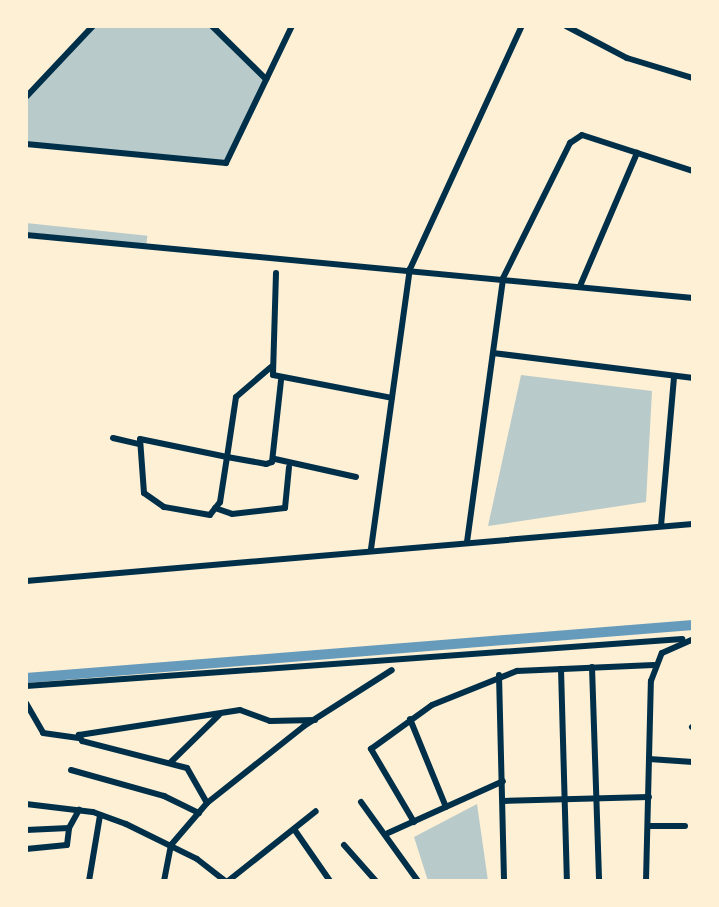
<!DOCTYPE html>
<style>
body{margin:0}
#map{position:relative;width:719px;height:907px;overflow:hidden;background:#fdf0d5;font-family:"Asap Condensed",sans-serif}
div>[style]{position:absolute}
.green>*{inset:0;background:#b9caca;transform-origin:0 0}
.canal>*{height:10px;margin:-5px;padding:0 5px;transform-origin:5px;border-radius:5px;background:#669bbc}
.minor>*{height:6px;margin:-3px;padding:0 3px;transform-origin:3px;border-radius:3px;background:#003049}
span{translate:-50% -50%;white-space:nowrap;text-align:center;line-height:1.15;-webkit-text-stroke:7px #fdf0d5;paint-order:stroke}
.frame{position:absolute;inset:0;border:28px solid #fdf0d5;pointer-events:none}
</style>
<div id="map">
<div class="green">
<div style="clip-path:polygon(94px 26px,212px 26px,266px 79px,226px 163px,26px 144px,26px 100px)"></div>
<div style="left:26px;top:223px;width:122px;height:9px;rotate:6deg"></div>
<div style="clip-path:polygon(521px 375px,652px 391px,646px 502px,488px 526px)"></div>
<div style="clip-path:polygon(477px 804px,488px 881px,428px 881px,414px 837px)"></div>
</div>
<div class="canal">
<div style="left:26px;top:678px;width:669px;rotate:-4.54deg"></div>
</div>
<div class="minor">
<div style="left:212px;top:26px;width:76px;rotate:44.5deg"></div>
<div style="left:566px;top:26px;width:69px;rotate:27.7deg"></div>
<div style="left:627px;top:58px;width:69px;rotate:16.9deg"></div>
<div style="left:26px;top:97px;width:98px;rotate:-46.7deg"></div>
<div style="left:26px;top:144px;width:201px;rotate:5.4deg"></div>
<div style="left:226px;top:163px;width:152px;rotate:-64.3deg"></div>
<div style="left:26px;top:235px;width:670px;rotate:5.4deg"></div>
<div style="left:276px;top:273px;width:102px;rotate:91.7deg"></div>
<div style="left:273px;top:375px;width:121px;rotate:10.9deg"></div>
<div style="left:580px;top:286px;width:145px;rotate:-66.8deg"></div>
<div style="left:493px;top:353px;width:202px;rotate:7.1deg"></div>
<div style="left:271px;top:367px;width:46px;rotate:139.4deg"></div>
<div style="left:236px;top:397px;width:61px;rotate:98.5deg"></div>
<div style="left:227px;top:457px;width:46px;rotate:98.8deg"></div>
<div style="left:220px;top:502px;width:16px;rotate:128deg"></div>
<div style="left:210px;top:515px;width:47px;rotate:-170.1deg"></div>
<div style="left:164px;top:507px;width:24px;rotate:-145deg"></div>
<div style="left:144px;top:493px;width:54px;rotate:-94.2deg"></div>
<div style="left:140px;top:439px;width:89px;rotate:11.7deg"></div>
<div style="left:227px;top:457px;width:40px;rotate:10deg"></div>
<div style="left:266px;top:464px;width:6px;rotate:-18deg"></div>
<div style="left:272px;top:462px;width:82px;rotate:-83.7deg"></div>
<div style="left:113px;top:438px;width:27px;rotate:13deg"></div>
<div style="left:275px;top:459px;width:83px;rotate:12.5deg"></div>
<div style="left:215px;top:508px;width:18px;rotate:19deg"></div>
<div style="left:232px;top:514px;width:53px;rotate:-6.5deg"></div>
<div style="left:285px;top:508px;width:41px;rotate:-84.4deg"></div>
<div style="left:661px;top:526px;width:150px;rotate:-85deg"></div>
<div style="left:467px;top:542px;width:266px;rotate:-82.2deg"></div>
<div style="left:503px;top:278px;width:151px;rotate:-63.6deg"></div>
<div style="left:570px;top:143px;width:14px;rotate:-34deg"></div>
<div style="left:582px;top:135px;width:117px;rotate:18deg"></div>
<div style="left:371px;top:549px;width:283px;rotate:-82.1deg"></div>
<div style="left:410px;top:269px;width:268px;rotate:-65.3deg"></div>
<div style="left:26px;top:581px;width:669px;rotate:-4.88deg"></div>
<div style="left:592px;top:667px;width:214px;rotate:88.1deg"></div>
<div style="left:561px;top:669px;width:212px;rotate:88.4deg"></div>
<div style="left:499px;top:675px;width:206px;rotate:88.6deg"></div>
<div style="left:26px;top:686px;width:658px;rotate:-4.1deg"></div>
<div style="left:26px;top:703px;width:34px;rotate:60deg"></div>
<div style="left:43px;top:733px;width:36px;rotate:8deg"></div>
<div style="left:410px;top:719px;width:95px;rotate:67.8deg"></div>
<div style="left:692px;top:727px;width:1px;rotate:45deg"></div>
<div style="left:649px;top:759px;width:44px;rotate:3.9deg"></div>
<div style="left:171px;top:762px;width:67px;rotate:-44.4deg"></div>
<div style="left:71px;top:770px;width:97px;rotate:15.6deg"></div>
<div style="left:164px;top:796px;width:39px;rotate:26deg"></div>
<div style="left:503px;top:801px;width:146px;rotate:-1.6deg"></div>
<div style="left:361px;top:802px;width:97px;rotate:54.2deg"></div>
<div style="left:207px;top:803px;width:40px;rotate:-119.7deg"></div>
<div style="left:187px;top:768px;width:108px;rotate:-165.6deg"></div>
<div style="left:82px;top:741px;width:7px;rotate:-117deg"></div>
<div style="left:79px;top:735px;width:163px;rotate:-8.8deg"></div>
<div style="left:240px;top:710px;width:32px;rotate:20deg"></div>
<div style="left:270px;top:721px;width:45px;rotate:-1.3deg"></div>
<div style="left:26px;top:804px;width:67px;rotate:6.8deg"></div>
<div style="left:93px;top:812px;width:35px;rotate:20deg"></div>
<div style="left:126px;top:824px;width:79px;rotate:26.2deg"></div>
<div style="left:197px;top:859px;width:36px;rotate:38deg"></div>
<div style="left:414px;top:822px;width:85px;rotate:-120.5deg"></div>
<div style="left:371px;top:749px;width:75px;rotate:-35.8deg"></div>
<div style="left:432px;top:705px;width:92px;rotate:-21.8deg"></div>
<div style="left:517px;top:671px;width:137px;rotate:-2.5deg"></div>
<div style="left:648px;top:826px;width:37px"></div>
<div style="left:294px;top:829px;width:63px;rotate:55.3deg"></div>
<div style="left:26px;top:830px;width:43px;rotate:-2.7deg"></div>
<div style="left:69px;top:828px;width:21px;rotate:-61deg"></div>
<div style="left:388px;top:833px;width:126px;rotate:-24.3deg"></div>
<div style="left:344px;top:845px;width:48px;rotate:48.4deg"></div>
<div style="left:26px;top:849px;width:41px;rotate:-5.6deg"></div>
<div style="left:67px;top:845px;width:17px;rotate:-83deg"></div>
<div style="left:89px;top:881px;width:67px;rotate:-80.5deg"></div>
<div style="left:164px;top:881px;width:37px;rotate:-79deg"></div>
<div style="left:171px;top:845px;width:55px;rotate:-49.4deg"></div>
<div style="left:207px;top:803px;width:124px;rotate:-38.4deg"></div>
<div style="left:304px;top:726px;width:104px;rotate:-32.5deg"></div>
<div style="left:228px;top:881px;width:112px;rotate:-38.5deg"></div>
<div style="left:646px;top:881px;width:200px;rotate:-88.6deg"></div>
<div style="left:651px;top:681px;width:30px;rotate:-69deg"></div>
<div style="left:662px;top:653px;width:34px;rotate:-24deg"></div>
</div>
<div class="frame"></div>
</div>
